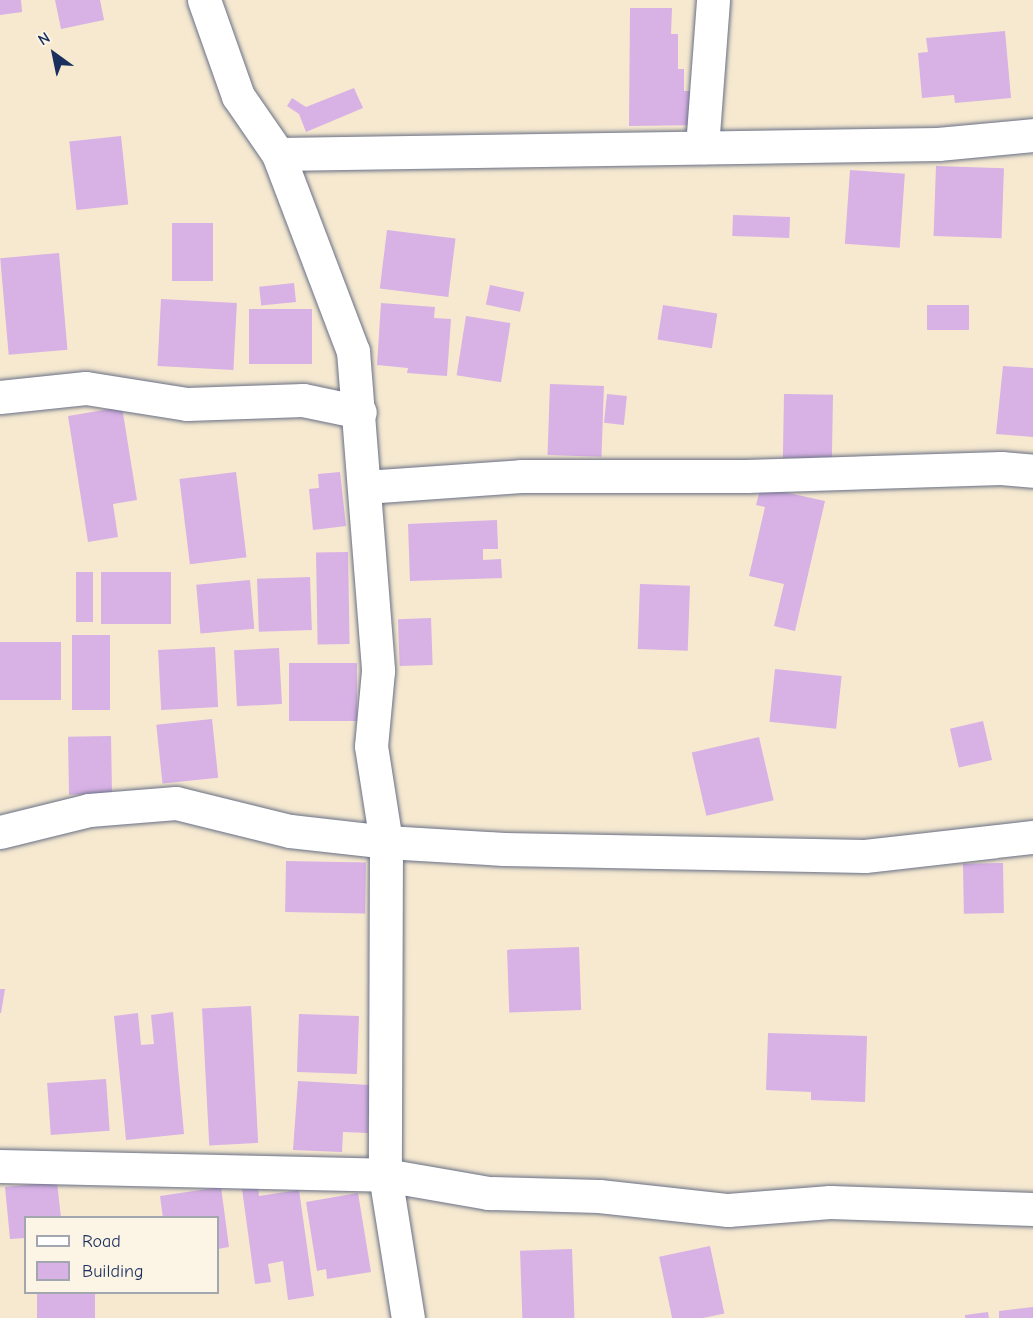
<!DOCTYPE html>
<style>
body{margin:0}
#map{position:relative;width:1033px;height:1318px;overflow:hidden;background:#f6e9d0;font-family:"Comic Neue",sans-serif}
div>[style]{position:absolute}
.building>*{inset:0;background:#d8b1e5;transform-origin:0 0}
.roads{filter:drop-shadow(0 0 2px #687086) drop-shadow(0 0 2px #687086)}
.minor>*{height:33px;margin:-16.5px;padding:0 16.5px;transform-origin:16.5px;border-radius:16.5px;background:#fff}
span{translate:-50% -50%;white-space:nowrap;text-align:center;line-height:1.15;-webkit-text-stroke:4.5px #fcf5e5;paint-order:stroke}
.legend{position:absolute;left:24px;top:1216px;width:195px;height:78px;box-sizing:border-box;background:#fcf5e5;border:2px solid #a2a6af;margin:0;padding:8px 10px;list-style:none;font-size:18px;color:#1b2f5e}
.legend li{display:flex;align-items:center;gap:12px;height:30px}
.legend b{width:30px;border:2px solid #a2a6af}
.north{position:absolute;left:24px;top:24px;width:60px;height:60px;-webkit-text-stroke:4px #fcf5e5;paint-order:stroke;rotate:327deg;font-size:16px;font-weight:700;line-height:24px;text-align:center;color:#1b2f5e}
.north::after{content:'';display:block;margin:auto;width:21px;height:27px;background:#1b2f5e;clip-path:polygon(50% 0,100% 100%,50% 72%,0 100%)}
</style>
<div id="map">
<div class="building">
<div style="clip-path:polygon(0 0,21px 0,22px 12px,0 15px)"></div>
<div style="clip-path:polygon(55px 0,100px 0,104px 20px,61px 29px)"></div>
<div style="clip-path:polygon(630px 8px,672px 8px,671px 34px,678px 34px,678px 69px,684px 69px,684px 91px,699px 91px,699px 125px,629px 126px)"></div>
<div style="clip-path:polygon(1005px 31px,1011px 98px,955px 103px,954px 95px,922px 98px,918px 53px,928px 52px,926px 38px)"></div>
<div style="clip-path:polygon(354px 88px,363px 108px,306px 132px,299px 114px,287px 106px,292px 98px,306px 107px)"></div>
<div style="left:121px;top:136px;width:69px;height:52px;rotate:84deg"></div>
<div style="left:936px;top:166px;width:68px;height:70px;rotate:2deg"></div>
<div style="left:850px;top:170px;width:55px;height:74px;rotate:4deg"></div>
<div style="left:733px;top:215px;width:57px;height:21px;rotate:2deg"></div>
<div style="left:172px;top:223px;width:41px;height:58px"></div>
<div style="left:387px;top:230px;width:69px;height:59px;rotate:7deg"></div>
<div style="left:59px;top:253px;width:97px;height:59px;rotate:85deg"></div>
<div style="left:294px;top:283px;width:19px;height:35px;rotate:84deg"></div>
<div style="left:490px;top:285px;width:35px;height:20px;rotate:12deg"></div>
<div style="left:161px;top:299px;width:76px;height:67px;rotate:3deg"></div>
<div style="clip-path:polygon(381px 303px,435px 307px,434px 318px,451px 319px,447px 376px,407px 373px,408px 368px,377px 365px)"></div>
<div style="left:663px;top:305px;width:55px;height:35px;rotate:9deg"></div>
<div style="left:969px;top:305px;width:25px;height:42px;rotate:90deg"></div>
<div style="left:249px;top:309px;width:63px;height:55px"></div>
<div style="left:466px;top:316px;width:45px;height:60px;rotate:9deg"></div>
<div style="clip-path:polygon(1003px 366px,1033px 368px,1033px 437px,996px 434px)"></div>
<div style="left:550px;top:384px;width:54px;height:71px;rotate:2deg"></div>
<div style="left:607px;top:394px;width:20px;height:29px;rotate:6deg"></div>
<div style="left:784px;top:394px;width:49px;height:64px;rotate:1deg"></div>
<div style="clip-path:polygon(122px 407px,137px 500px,113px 504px,118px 537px,88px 542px,68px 416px)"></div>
<div style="left:236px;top:472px;width:86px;height:57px;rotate:83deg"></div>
<div style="clip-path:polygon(340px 472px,346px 526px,313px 530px,309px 489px,319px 488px,318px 474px)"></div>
<div style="clip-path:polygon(761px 487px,825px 501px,795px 631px,774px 626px,784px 584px,749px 576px,765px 507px,756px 505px)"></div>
<div style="clip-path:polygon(497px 520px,498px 549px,483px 549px,483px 560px,501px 559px,502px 578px,410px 581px,408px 524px)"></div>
<div style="left:348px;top:552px;width:92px;height:32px;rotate:89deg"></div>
<div style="left:76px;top:572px;width:17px;height:50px"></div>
<div style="left:171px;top:572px;width:52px;height:70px;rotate:90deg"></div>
<div style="left:310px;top:577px;width:53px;height:53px;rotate:88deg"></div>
<div style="left:250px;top:580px;width:49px;height:54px;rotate:85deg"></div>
<div style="left:640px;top:584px;width:50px;height:65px;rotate:2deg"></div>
<div style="left:431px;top:618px;width:47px;height:33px;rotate:88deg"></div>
<div style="left:72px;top:635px;width:38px;height:75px"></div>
<div style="left:0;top:642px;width:61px;height:58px"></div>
<div style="left:215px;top:647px;width:60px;height:57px;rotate:87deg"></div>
<div style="left:279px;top:648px;width:56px;height:45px;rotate:87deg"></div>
<div style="left:357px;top:663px;width:58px;height:68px;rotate:90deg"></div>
<div style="left:775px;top:669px;width:67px;height:53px;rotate:6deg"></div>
<div style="left:212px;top:719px;width:59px;height:56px;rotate:84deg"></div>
<div style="left:983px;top:721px;width:40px;height:34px;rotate:77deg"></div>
<div style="left:111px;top:736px;width:58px;height:43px;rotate:89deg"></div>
<div style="left:759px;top:737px;width:65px;height:69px;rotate:77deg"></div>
<div style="left:286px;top:861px;width:80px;height:51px;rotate:1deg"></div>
<div style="left:1003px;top:863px;width:50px;height:40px;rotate:89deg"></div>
<div style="left:579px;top:947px;width:63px;height:72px;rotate:88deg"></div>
<div style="clip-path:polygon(0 989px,5px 989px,1px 1013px,0 1013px)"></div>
<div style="left:251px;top:1006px;width:137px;height:49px;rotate:87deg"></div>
<div style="clip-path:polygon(173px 1012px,184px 1134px,126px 1140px,114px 1016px,138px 1013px,141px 1045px,154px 1044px,151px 1015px)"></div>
<div style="left:299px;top:1014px;width:60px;height:58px;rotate:2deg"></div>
<div style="clip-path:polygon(768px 1033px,867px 1036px,865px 1102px,811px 1100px,811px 1092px,766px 1090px)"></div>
<div style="left:106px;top:1079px;width:52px;height:59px;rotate:86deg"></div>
<div style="clip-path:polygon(298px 1081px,370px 1085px,368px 1133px,343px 1132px,342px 1152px,293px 1150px)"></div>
<div style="clip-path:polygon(57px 1182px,61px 1218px,26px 1218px,26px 1238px,10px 1239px,5px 1187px)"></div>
<div style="clip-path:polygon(221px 1187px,229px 1247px,218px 1249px,218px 1218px,163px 1218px,160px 1196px)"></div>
<div style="clip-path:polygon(258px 1187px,259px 1196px,299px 1190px,314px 1296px,288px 1300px,283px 1261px,268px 1264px,271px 1282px,255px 1284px,242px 1189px)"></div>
<div style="clip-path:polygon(358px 1193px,371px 1272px,327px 1279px,326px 1269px,317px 1271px,306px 1202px)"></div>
<div style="left:710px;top:1246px;width:69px;height:52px;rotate:78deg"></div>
<div style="left:572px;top:1249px;width:69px;height:52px;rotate:88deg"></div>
<div style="left:37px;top:1292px;width:58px;height:26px"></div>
<div style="clip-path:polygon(1033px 1307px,1033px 1318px,999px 1318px,999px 1311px)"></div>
<div style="clip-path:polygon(988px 1312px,989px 1318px,965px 1318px,965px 1315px)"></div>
</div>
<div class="roads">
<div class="minor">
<div style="left:204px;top:0;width:102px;rotate:70.5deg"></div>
<div style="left:238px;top:96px;width:70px;rotate:55.4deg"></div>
<div style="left:278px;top:154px;width:211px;rotate:69.2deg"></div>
<div style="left:353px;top:351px;width:321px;rotate:85.5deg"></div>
<div style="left:378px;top:671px;width:75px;rotate:95.3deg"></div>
<div style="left:371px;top:746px;width:97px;rotate:81.1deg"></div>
<div style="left:386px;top:842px;width:333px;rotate:90.2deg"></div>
<div style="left:385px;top:1175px;width:145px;rotate:80.9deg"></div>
<div style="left:702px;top:147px;width:147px;rotate:-85.7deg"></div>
<div style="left:278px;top:154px;width:660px;rotate:-0.87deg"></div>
<div style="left:938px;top:144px;width:95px;rotate:-5.4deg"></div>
<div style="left:0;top:397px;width:86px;rotate:-6deg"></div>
<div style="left:86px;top:388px;width:102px;rotate:9deg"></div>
<div style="left:187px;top:404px;width:116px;rotate:-2deg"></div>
<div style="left:303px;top:400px;width:58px;rotate:11.9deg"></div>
<div style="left:365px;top:487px;width:156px;rotate:-4deg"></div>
<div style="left:521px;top:476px;width:225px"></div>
<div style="left:746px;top:476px;width:255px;rotate:-1.8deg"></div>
<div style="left:1001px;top:468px;width:32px;rotate:5deg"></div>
<div style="left:0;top:832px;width:92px;rotate:-13.9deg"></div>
<div style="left:89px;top:810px;width:87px;rotate:-4.6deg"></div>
<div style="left:176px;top:803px;width:117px;rotate:13.8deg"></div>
<div style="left:290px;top:831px;width:97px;rotate:6.5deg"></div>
<div style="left:386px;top:842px;width:118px;rotate:3.4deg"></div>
<div style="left:504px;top:849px;width:361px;rotate:1.1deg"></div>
<div style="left:865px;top:856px;width:169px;rotate:-6.5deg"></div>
<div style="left:0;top:1166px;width:385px;rotate:1.3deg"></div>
<div style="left:385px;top:1175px;width:105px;rotate:9.9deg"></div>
<div style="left:488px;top:1193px;width:111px;rotate:1.5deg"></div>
<div style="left:599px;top:1196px;width:130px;rotate:6.2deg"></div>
<div style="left:728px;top:1210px;width:102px;rotate:-4.5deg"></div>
<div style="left:830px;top:1202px;width:203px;rotate:2deg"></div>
</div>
</div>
<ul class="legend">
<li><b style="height:8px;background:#fff"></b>Road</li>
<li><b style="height:16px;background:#d8b1e5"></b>Building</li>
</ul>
<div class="north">N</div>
</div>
